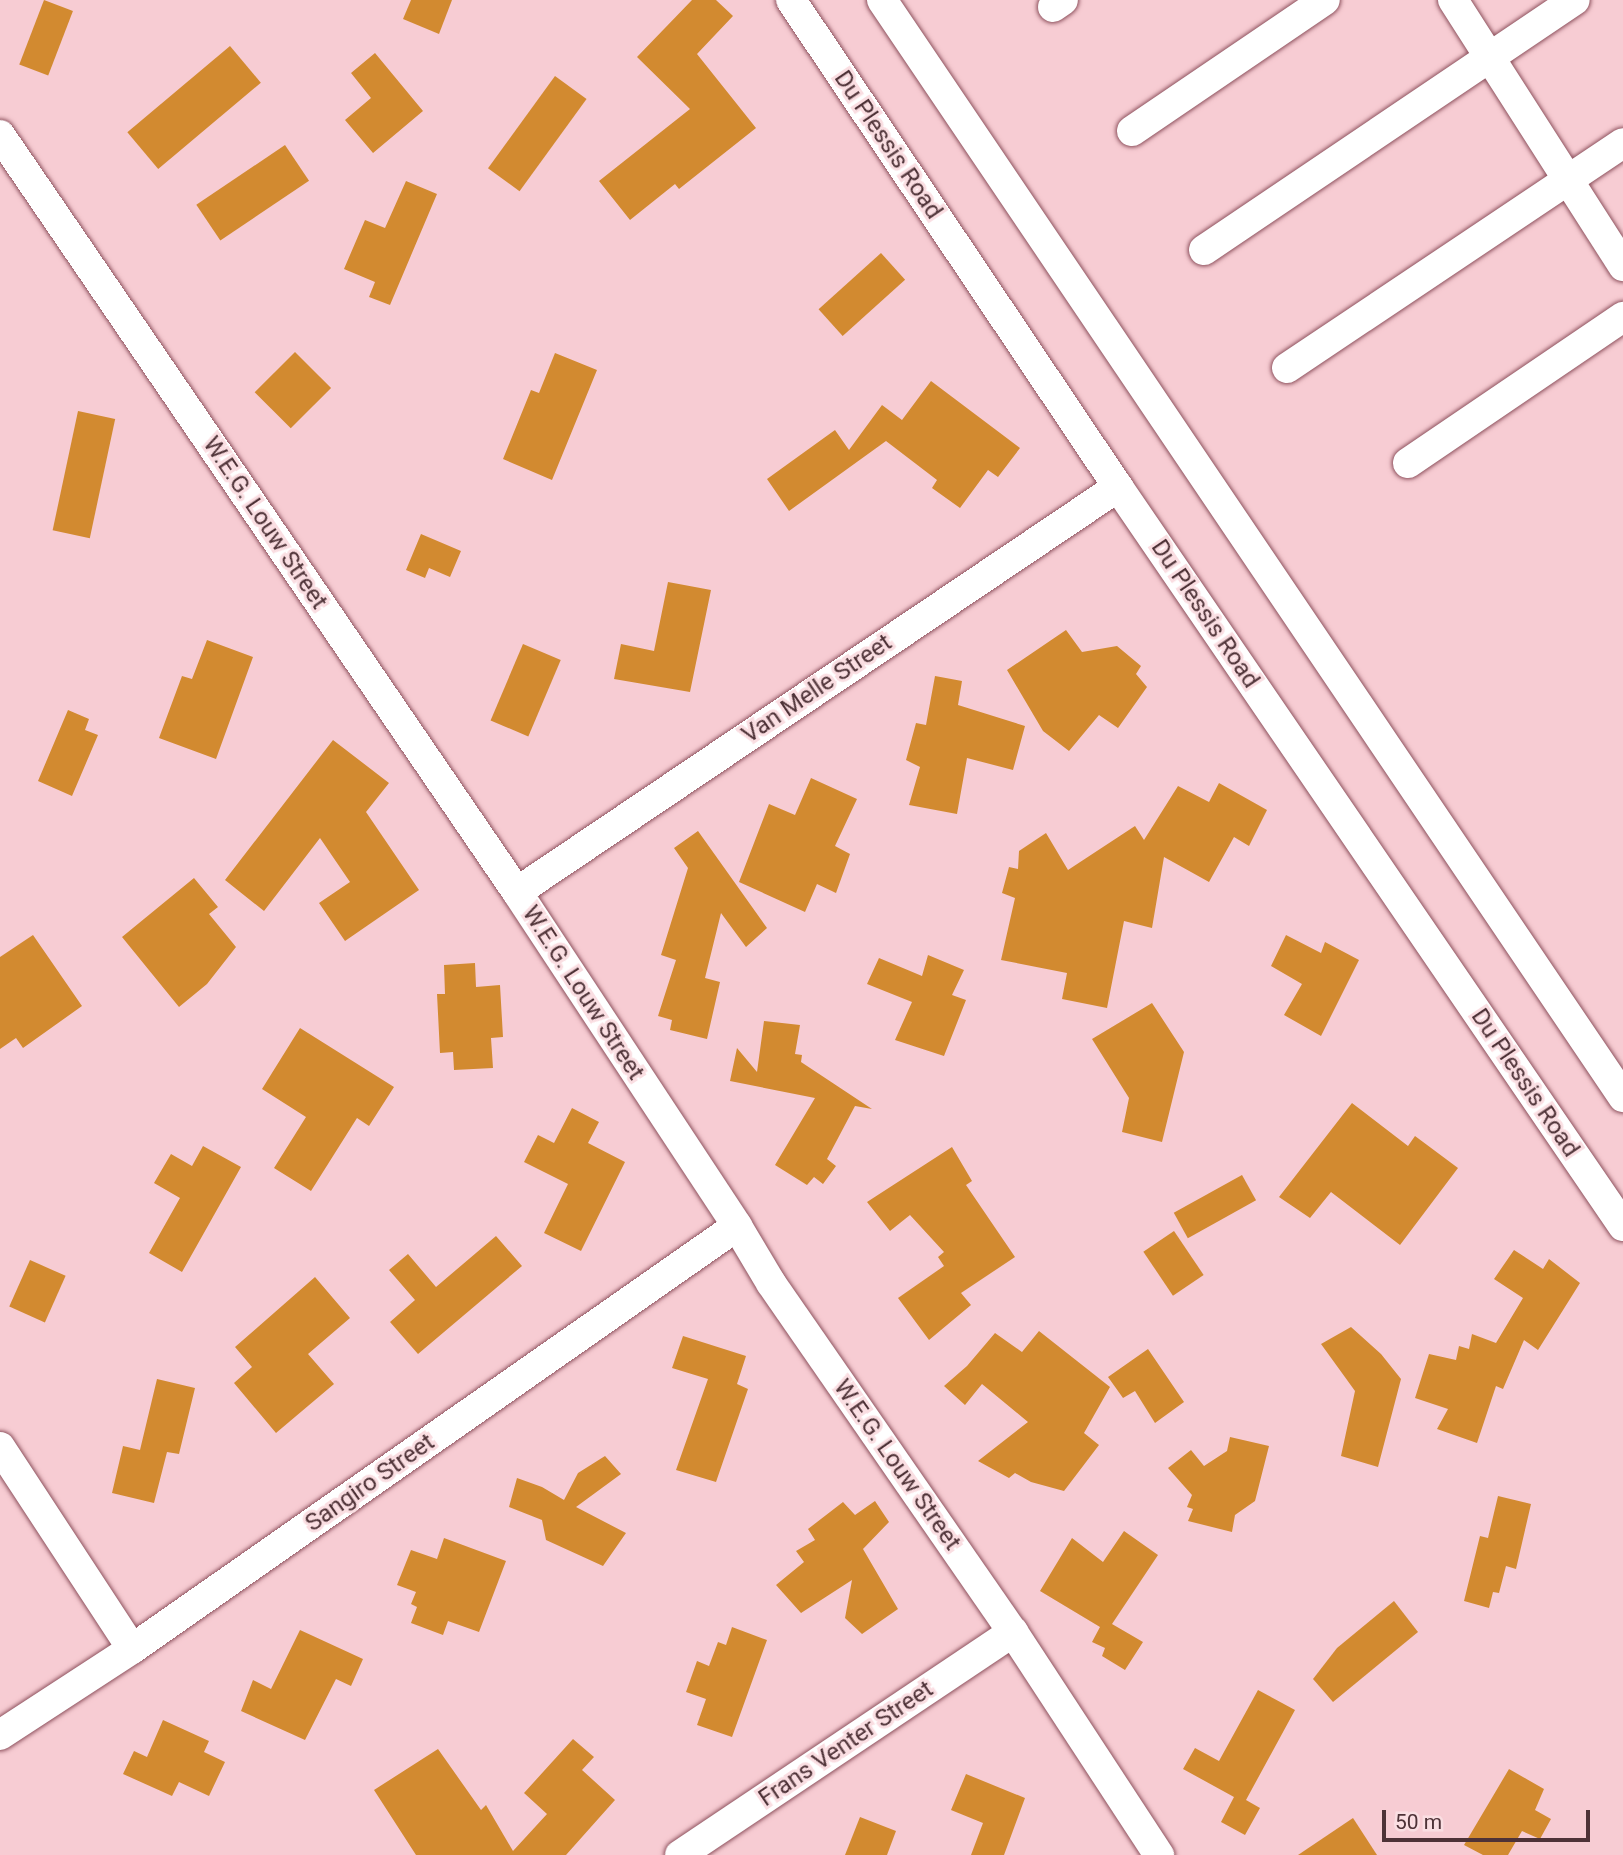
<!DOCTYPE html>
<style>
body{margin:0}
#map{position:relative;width:1623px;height:1855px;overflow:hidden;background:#f7ccd3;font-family:Roboto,sans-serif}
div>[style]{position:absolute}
.building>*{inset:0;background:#d28a30;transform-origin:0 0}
.roads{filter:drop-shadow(0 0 2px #8e525e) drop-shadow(0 0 2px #8e525e)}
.minor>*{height:30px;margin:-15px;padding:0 15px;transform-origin:15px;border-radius:15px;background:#fff}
span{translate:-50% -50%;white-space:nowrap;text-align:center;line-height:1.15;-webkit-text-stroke:6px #fadee2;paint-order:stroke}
.street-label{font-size:24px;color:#4e3237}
.scale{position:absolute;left:1382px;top:1810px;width:208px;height:32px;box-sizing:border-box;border:4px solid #4e3237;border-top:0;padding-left:9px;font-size:21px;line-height:24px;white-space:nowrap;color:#4e3237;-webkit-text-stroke:5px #fadee2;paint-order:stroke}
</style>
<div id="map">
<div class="building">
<div style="left:44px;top:0;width:31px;height:69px;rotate:21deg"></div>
<div style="clip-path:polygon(411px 0,452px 0,439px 34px,403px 19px)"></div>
<div style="clip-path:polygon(692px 0,716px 0,733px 16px,697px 54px,756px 128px,679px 189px,675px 184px,630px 220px,599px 181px,690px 109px,637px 57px)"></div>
<div style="left:230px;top:46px;width:48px;height:134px;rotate:50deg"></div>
<div style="clip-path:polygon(375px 53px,423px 111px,373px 153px,345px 120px,371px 98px,351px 73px)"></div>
<div style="left:555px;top:76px;width:39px;height:114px;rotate:36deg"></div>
<div style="left:285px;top:145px;width:43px;height:107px;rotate:56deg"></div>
<div style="clip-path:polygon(406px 181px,437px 194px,390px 305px,369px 297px,375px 282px,344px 269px,365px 220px,385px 228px)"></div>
<div style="left:881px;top:253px;width:36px;height:84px;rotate:48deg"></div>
<div style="left:295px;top:352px;width:51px;height:57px;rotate:45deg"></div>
<div style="clip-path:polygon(555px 353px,597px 370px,552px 480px,503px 459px,531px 390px,539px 393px)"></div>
<div style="clip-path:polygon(931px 381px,1020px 448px,998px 477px,988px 470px,960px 508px,932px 488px,937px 480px,886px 441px,789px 511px,767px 479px,835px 430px,849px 450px,882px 405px,902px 420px)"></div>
<div style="left:78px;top:411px;width:38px;height:122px;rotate:12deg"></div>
<div style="clip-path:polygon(421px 534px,461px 551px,450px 577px,429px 568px,425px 578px,406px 570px)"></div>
<div style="clip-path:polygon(668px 582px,711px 590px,690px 692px,614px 679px,621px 644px,654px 651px)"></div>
<div style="clip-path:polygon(1066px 630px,1082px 652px,1117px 646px,1141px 666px,1136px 674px,1147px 687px,1118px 728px,1099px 715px,1069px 751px,1043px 731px,1007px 670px)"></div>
<div style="clip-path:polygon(207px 640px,253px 657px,216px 759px,159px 738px,182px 676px,192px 679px)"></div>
<div style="left:523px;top:644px;width:41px;height:83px;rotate:23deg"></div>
<div style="clip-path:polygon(935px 676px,962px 681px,958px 705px,1025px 726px,1013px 770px,967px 758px,957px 814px,909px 805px,920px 767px,906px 760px,916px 723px,926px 725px)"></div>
<div style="clip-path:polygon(68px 710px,89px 719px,85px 730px,98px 735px,72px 796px,38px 781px)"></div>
<div style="clip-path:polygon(333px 740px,389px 783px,366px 812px,419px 890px,345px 941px,319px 903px,350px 882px,320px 838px,264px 911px,225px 880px)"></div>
<div style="clip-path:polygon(811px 778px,857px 799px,835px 846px,850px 854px,836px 893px,817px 884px,805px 912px,739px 882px,769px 804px,795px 815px)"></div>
<div style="clip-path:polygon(1219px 783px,1267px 810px,1249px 846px,1234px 837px,1209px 882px,1164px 857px,1152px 928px,1124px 921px,1107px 1008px,1062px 999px,1067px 973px,1001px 960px,1015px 898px,1002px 893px,1009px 867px,1018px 869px,1019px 851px,1046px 833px,1068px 870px,1135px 826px,1144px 840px,1178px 786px,1209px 802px)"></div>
<div style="clip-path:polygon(698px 831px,767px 928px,746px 947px,721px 913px,705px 978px,720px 982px,707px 1039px,670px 1030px,672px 1020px,658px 1016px,676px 960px,661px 955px,688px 868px,674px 848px)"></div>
<div style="clip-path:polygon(194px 878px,218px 907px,209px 914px,236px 947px,207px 984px,179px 1007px,122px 937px)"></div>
<div style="clip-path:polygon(33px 935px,82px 1006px,23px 1048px,16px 1038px,0 1049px,0 957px)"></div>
<div style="clip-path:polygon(1286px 935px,1321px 953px,1325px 942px,1359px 960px,1321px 1036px,1284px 1015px,1302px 984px,1271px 966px)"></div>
<div style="clip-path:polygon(928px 955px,964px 970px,952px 995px,966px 1000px,944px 1056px,895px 1040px,912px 1002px,867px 984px,879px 958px,922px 976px)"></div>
<div style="clip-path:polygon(475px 963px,476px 987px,500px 985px,503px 1037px,491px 1038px,493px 1068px,454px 1070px,453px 1052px,440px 1053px,437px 994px,445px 994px,444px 965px)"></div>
<div style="clip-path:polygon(1152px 1003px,1184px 1052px,1162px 1142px,1122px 1132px,1129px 1098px,1092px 1039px)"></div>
<div style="clip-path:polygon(764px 1021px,800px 1025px,795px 1054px,802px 1055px,801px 1062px,872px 1109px,855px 1106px,827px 1159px,836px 1166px,823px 1184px,814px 1177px,807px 1185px,775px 1165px,815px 1098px,730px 1081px,737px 1048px,757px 1072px)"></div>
<div style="clip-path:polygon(300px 1028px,394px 1087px,369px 1126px,357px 1118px,311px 1191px,274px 1168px,306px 1117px,262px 1089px)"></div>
<div style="clip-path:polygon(1352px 1103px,1408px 1146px,1415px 1136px,1458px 1168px,1400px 1245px,1331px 1192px,1310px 1218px,1279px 1197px)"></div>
<div style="clip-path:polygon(572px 1108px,599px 1122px,588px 1143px,625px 1162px,581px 1251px,544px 1233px,568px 1184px,524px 1162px,538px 1135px,554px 1143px)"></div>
<div style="clip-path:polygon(203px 1146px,241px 1167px,182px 1272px,149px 1253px,180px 1198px,154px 1183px,171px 1154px,192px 1166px)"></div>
<div style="clip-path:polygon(952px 1147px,972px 1181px,966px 1185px,1015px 1257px,961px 1293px,971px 1305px,929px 1340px,898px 1298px,944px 1266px,938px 1257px,944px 1252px,910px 1215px,890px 1231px,867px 1202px)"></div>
<div style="left:1242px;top:1175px;width:29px;height:78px;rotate:61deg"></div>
<div style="left:1174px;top:1231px;width:53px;height:37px;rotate:56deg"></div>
<div style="clip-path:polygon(496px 1236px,522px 1266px,418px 1354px,390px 1322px,415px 1300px,389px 1270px,408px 1254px,436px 1287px)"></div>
<div style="clip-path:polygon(1514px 1250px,1543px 1269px,1549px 1259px,1580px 1283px,1538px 1350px,1524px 1340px,1503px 1389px,1496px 1386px,1477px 1443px,1437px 1429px,1448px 1409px,1415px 1398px,1429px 1354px,1456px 1360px,1459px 1346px,1469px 1349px,1472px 1334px,1496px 1343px,1523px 1298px,1494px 1279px)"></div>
<div style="left:30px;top:1260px;width:39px;height:51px;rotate:24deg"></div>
<div style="clip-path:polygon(315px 1277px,350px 1318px,308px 1354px,334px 1384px,276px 1433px,234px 1383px,252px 1367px,235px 1347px)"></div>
<div style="clip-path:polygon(1351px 1327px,1381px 1354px,1401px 1379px,1378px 1467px,1341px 1456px,1355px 1391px,1321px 1344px)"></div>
<div style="clip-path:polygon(1039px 1331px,1110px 1387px,1084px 1433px,1099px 1445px,1064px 1491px,1031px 1482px,1015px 1473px,1009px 1478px,978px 1461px,1028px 1422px,982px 1384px,965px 1405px,944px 1386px,967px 1366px,995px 1333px,1022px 1352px)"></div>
<div style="clip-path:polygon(683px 1336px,746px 1356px,737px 1384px,748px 1389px,716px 1482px,676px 1470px,708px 1379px,672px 1368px)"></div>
<div style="clip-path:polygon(1148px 1349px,1184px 1402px,1155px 1423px,1135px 1391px,1123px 1398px,1108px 1377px)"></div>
<div style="clip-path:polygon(157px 1379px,195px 1388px,179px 1454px,167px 1452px,154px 1503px,112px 1493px,123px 1446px,140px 1450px)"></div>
<div style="clip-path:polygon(1230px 1437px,1269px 1446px,1255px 1501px,1235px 1515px,1232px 1532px,1188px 1521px,1193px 1509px,1187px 1507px,1192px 1495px,1168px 1468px,1191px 1450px,1204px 1466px,1227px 1451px)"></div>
<div style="clip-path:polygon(605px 1456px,621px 1474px,576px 1507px,626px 1533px,603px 1566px,546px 1540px,542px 1520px,509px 1507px,517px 1478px,542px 1487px,564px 1500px,578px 1473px)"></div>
<div style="clip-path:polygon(1498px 1496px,1531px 1504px,1516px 1569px,1506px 1566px,1499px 1593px,1493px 1592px,1489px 1608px,1464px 1601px,1480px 1536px,1488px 1538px)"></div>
<div style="clip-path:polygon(875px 1501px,889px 1522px,863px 1549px,898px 1609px,862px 1634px,845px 1618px,852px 1580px,801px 1613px,776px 1585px,804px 1562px,796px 1551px,815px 1540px,808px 1529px,843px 1502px,855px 1515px)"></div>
<div style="clip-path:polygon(1124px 1531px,1158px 1555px,1112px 1624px,1143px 1642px,1125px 1670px,1102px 1656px,1105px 1648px,1092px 1642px,1100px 1627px,1040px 1591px,1072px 1538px,1103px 1562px)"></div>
<div style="clip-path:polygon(444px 1538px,506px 1561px,479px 1632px,448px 1621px,443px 1635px,411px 1623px,417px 1607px,411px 1604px,416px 1592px,397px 1585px,411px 1550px,437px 1559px)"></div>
<div style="clip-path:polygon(1394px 1601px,1418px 1632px,1333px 1702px,1313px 1679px,1337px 1648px)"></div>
<div style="clip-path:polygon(732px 1627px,767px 1640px,732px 1737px,697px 1725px,706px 1699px,686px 1692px,697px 1661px,709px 1666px,718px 1642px,726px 1645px)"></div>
<div style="clip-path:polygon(300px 1630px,363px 1659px,351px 1686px,336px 1679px,305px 1740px,241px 1711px,253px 1680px,271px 1689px)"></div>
<div style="clip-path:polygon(1258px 1690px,1295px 1710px,1246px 1800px,1260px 1808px,1245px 1835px,1221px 1822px,1234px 1797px,1183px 1769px,1195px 1748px,1219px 1761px)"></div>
<div style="clip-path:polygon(163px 1720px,209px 1741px,204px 1752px,225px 1762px,209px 1796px,179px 1782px,172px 1796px,123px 1774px,134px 1751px,147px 1757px)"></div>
<div style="clip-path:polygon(573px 1739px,594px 1757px,582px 1770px,615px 1800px,566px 1855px,416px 1855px,374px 1790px,438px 1749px,481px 1810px,486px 1805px,513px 1851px,547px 1814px,524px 1793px)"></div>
<div style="clip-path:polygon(1509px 1769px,1544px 1789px,1535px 1810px,1551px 1819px,1540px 1839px,1522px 1831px,1508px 1855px,1483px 1855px,1464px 1845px)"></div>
<div style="clip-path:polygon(966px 1774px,1025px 1798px,1004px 1855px,971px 1855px,983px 1823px,951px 1810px)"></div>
<div style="clip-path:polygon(860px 1817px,896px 1831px,887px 1855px,845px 1855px)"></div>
<div style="clip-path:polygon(1353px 1818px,1377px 1855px,1298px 1855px)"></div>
</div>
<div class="roads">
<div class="minor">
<div style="left:791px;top:0;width:587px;rotate:56.12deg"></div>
<div style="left:1118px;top:487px;width:895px;rotate:55.65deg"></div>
<div style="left:882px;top:0;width:1324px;rotate:55.96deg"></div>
<div style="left:1453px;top:0;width:316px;rotate:57.4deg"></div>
<div style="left:1053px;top:7px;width:12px;rotate:-35deg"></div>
<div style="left:1132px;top:131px;width:233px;rotate:-34.2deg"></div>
<div style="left:0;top:135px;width:917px;rotate:55.67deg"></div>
<div style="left:517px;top:892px;width:400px;rotate:56.6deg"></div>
<div style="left:737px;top:1226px;width:66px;rotate:59.2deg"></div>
<div style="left:771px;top:1283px;width:425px;rotate:55.3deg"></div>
<div style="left:1013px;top:1632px;width:267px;rotate:56.8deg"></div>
<div style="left:1204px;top:250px;width:447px;rotate:-34deg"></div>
<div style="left:1287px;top:368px;width:404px;rotate:-33.8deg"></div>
<div style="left:1408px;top:463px;width:260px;rotate:-34.2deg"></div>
<div style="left:517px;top:892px;width:725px;rotate:-33.98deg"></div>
<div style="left:0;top:1447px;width:241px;rotate:56.8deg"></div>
<div style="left:0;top:1735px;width:158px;rotate:-33.1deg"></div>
<div style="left:132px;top:1649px;width:738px;rotate:-34.96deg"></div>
<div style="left:680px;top:1855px;width:401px;rotate:-33.8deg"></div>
</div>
</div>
<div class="street-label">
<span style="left:888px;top:145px;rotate:56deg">Du Plessis Road</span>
<span style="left:265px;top:523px;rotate:56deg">W.E.G. Louw Street</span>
<span style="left:1205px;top:614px;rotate:56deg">Du Plessis Road</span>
<span style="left:817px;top:689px;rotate:-34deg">Van Melle Street</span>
<span style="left:583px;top:993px;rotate:57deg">W.E.G. Louw Street</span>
<span style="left:1525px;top:1083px;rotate:56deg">Du Plessis Road</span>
<span style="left:897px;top:1465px;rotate:55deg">W.E.G. Louw Street</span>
<span style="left:370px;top:1483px;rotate:-35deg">Sangiro Street</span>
<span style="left:846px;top:1744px;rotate:-34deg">Frans Venter Street</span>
</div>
<div class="scale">50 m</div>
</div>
